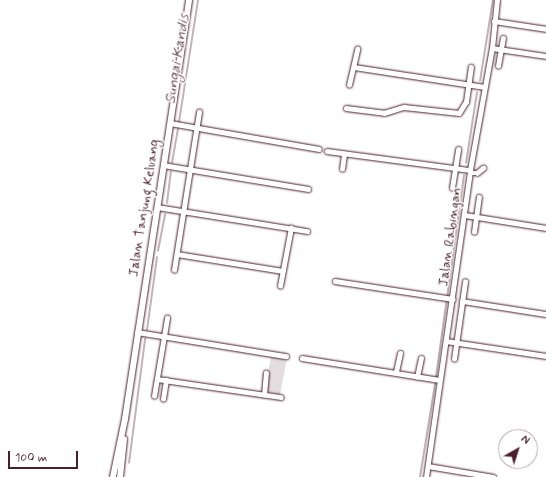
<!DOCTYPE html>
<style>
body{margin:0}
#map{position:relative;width:546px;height:477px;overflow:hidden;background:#fff;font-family:Mynerve,sans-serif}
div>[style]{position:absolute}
.green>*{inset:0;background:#e5dee0;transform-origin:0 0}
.stream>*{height:1.5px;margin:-0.75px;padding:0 0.75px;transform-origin:0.75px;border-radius:0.75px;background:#c1b3b6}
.roads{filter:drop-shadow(0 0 1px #4a1f2b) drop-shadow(0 0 1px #4a1f2b)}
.minor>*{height:4.5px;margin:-2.25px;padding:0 2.25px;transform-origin:2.25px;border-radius:2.25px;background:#fff}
.major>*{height:6px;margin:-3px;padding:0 3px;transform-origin:3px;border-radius:3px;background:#fff}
span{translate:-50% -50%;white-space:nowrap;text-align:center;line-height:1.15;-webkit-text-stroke:3px #fff;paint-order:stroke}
.street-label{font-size:14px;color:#4a1f2b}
.water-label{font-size:15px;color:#74535c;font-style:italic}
.north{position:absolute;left:498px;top:429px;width:40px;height:40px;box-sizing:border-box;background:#fff;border:1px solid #b7a5aa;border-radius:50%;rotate:39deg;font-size:11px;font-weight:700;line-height:16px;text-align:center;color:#4a1f2b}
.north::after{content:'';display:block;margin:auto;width:14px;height:18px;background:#4a1f2b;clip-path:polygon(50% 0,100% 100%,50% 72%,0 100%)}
.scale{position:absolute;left:8px;top:451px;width:70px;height:18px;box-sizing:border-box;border:2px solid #4a1f2b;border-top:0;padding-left:5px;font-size:12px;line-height:14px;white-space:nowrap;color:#4a1f2b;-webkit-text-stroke:3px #fff;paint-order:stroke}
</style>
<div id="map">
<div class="green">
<div style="left:271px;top:357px;width:16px;height:35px;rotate:11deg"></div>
</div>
<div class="stream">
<div style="left:480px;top:81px;width:82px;rotate:-80.9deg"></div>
<div style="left:179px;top:122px;width:123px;rotate:-81.1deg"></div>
<div style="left:172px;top:163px;width:36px;rotate:-80deg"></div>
<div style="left:466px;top:163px;width:71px;rotate:-81.1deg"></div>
<div style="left:167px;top:203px;width:31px;rotate:-83deg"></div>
<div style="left:158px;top:251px;width:37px;rotate:-79deg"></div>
<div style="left:147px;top:330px;width:73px;rotate:-82.1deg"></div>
<div style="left:436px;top:377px;width:203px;rotate:-82.1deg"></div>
<div style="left:129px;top:463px;width:125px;rotate:-82.6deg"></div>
<div style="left:420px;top:477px;width:94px;rotate:-80.8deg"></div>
</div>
<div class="roads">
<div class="minor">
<div style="left:494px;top:21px;width:53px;rotate:8.7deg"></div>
<div style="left:492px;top:48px;width:55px;rotate:8.4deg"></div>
<div style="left:498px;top:66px;width:28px;rotate:-80deg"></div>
<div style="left:354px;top:67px;width:132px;rotate:8.7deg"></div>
<div style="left:349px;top:85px;width:37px;rotate:-77deg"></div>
<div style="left:346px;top:108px;width:38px;rotate:7deg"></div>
<div style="left:384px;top:113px;width:21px;rotate:-17deg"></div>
<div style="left:404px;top:107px;width:55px;rotate:6.2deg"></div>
<div style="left:459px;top:113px;width:13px;rotate:-58deg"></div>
<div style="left:466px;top:102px;width:35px;rotate:-82deg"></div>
<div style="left:170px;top:123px;width:151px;rotate:9.9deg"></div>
<div style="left:327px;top:151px;width:144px;rotate:7.6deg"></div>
<div style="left:163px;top:165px;width:147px;rotate:9.4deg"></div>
<div style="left:342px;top:169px;width:15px;rotate:-82deg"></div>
<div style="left:470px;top:173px;width:7px"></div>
<div style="left:477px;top:173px;width:8px;rotate:-40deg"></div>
<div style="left:452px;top:188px;width:39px;rotate:-81deg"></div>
<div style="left:157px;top:207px;width:152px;rotate:9.1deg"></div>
<div style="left:465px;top:215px;width:82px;rotate:9.1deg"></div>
<div style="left:474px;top:232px;width:35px;rotate:-82deg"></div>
<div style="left:177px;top:254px;width:107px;rotate:9.1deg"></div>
<div style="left:174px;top:270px;width:160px;rotate:-81deg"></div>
<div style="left:335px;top:281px;width:119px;rotate:8.7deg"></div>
<div style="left:280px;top:286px;width:59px;rotate:-79.3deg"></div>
<div style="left:462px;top:301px;width:85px;rotate:8.8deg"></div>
<div style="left:137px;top:332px;width:151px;rotate:9.2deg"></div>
<div style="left:446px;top:341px;width:101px;rotate:8.5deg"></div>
<div style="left:302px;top:358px;width:139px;rotate:9.1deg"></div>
<div style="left:454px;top:359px;width:78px;rotate:-81.9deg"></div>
<div style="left:396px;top:372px;width:19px;rotate:-78deg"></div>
<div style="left:417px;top:377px;width:19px;rotate:-78deg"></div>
<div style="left:157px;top:379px;width:125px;rotate:8.3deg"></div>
<div style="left:264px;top:395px;width:22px;rotate:-85deg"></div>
<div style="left:154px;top:396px;width:79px;rotate:-80.5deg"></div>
<div style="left:163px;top:399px;width:19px;rotate:-81deg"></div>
<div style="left:428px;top:466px;width:66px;rotate:9.6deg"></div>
<div style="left:426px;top:477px;width:310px;rotate:-81.8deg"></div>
<div style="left:470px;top:170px;width:124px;rotate:-79.8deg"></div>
<div style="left:492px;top:48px;width:48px;rotate:-84.1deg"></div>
</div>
<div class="major">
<div style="left:113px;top:477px;width:59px;rotate:-78.3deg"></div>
<div style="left:125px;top:419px;width:424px;rotate:-81.3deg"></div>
<div style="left:120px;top:477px;width:38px;rotate:-84deg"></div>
</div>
</div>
<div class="street-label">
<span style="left:144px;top:208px;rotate:-81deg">Jalan Tanjung Keluang</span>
<span style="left:450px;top:237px;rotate:-82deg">Jalan Rabingan</span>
</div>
<div class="water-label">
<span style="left:178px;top:59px;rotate:-81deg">Sungai Kandis</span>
</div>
<div class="north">N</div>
<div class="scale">100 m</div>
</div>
